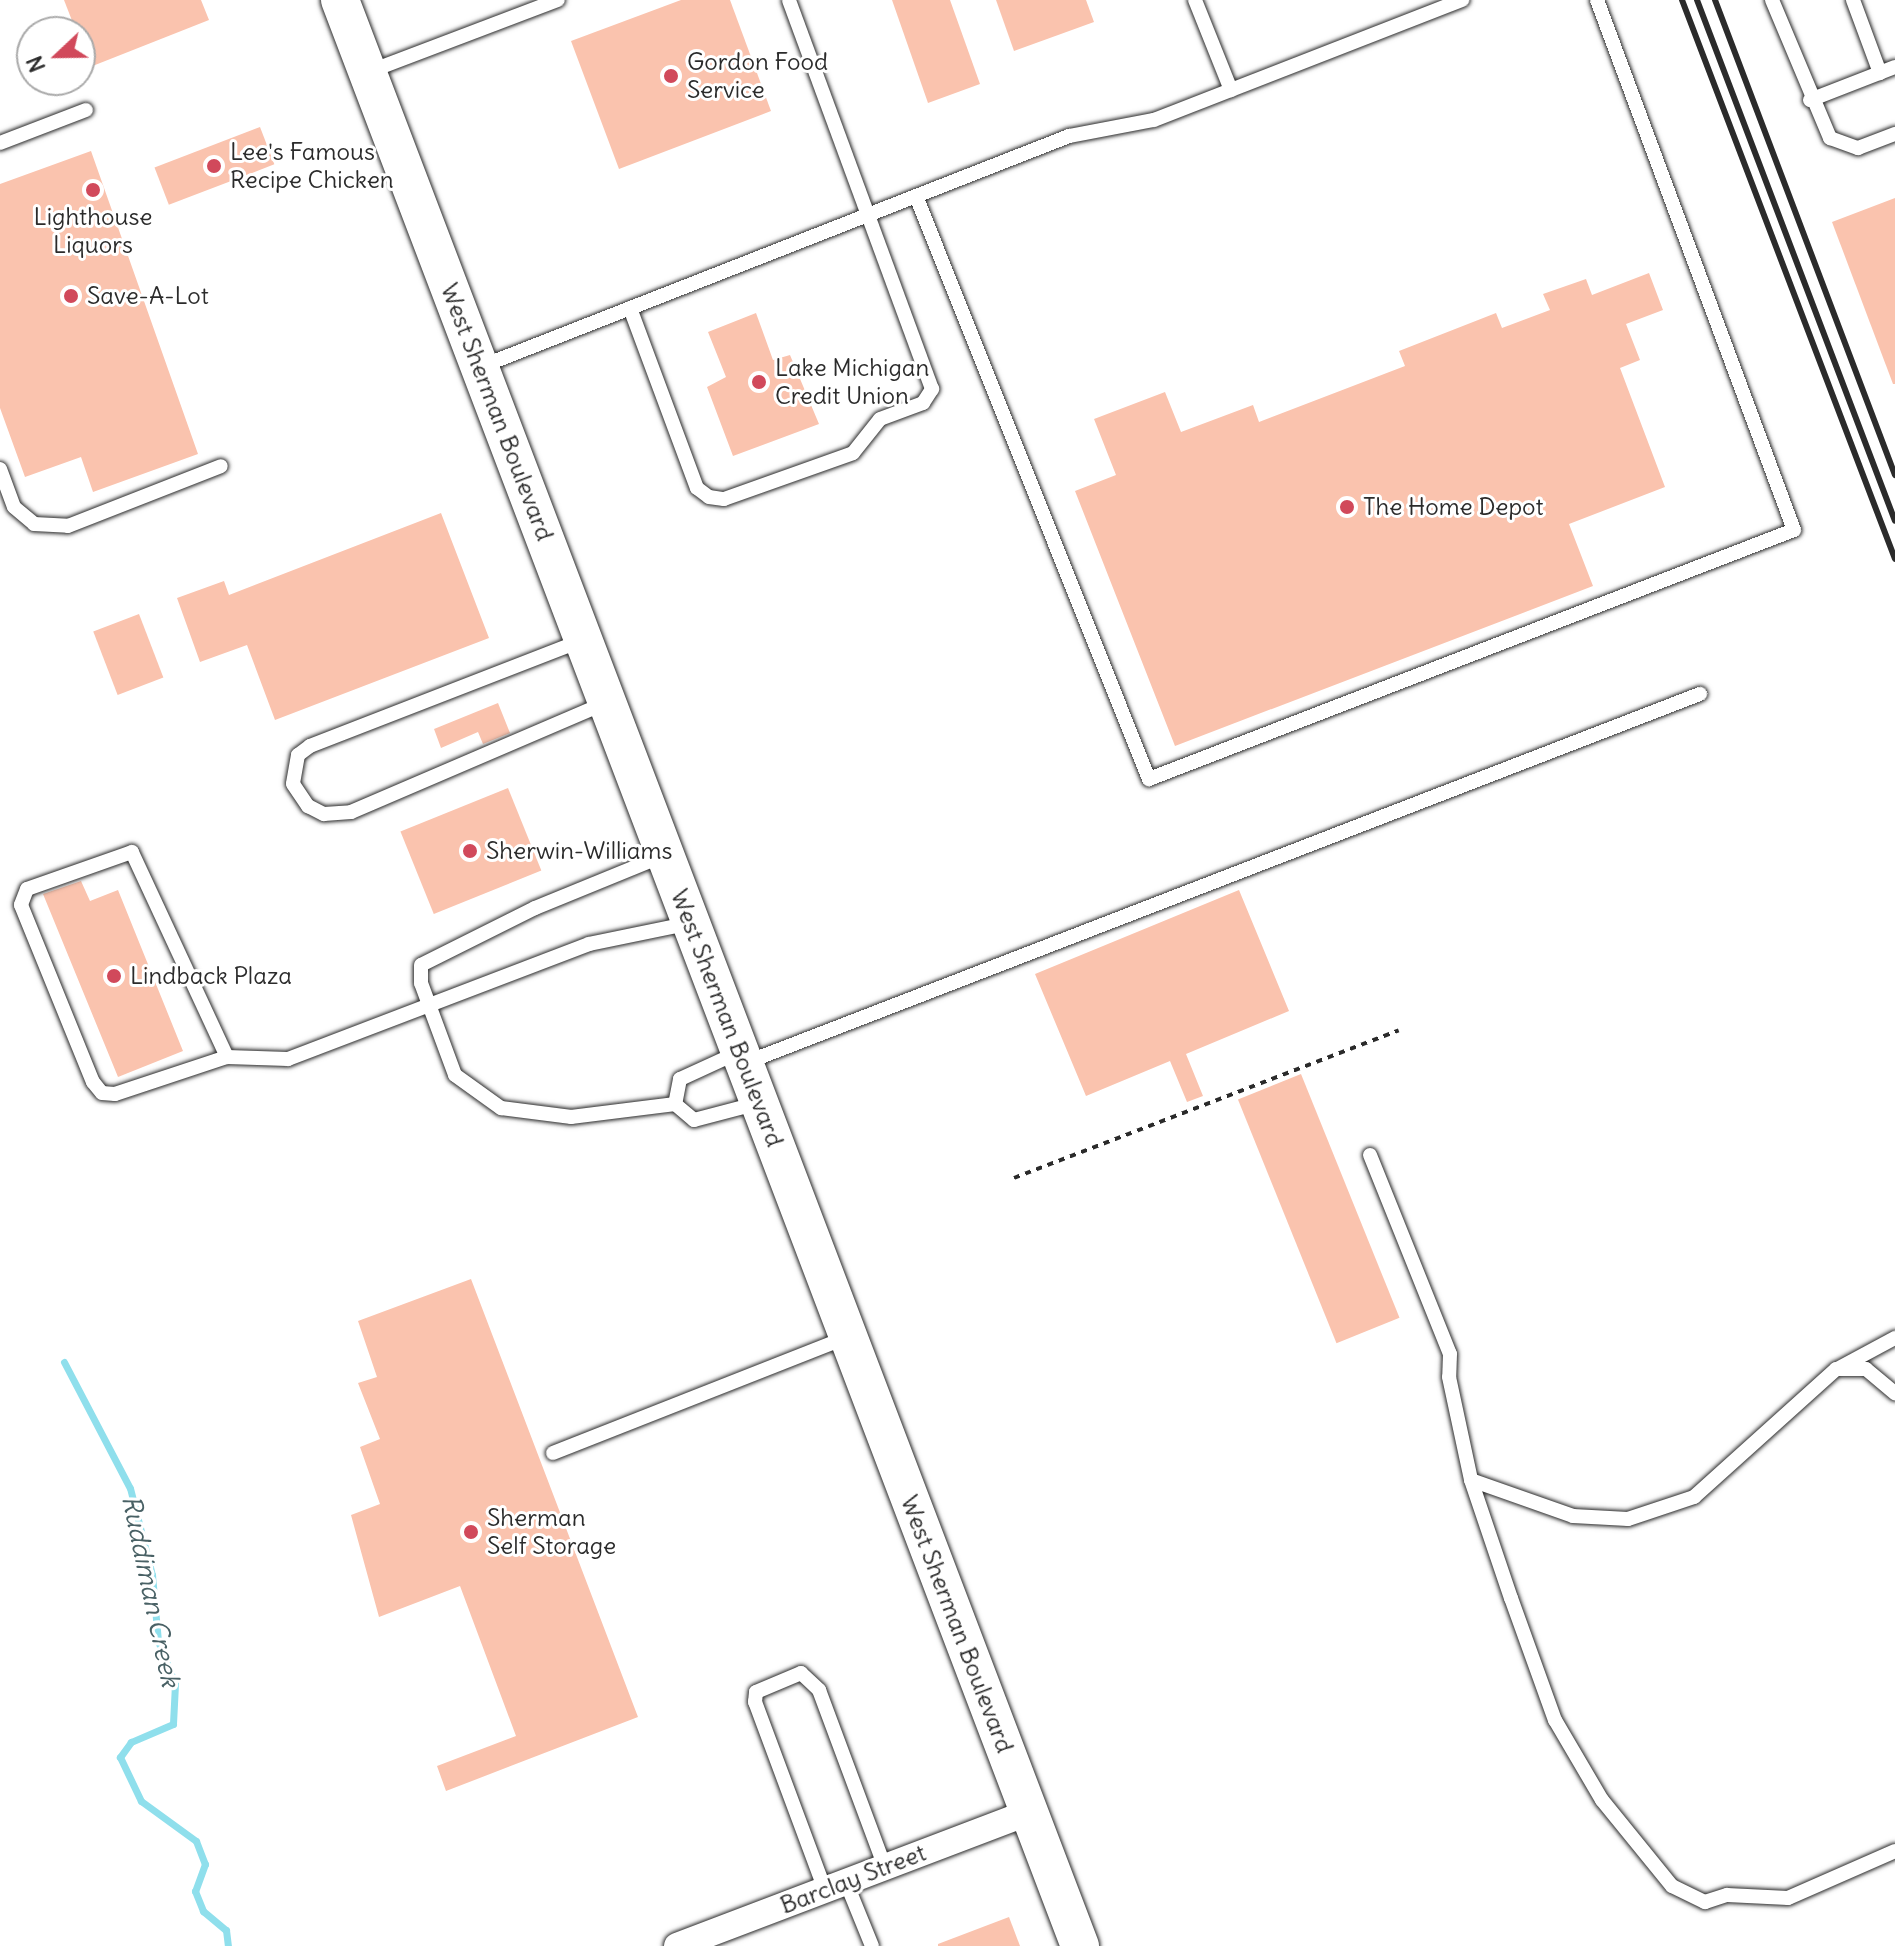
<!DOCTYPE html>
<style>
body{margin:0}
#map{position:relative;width:1895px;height:1946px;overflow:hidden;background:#fff;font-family:Delius,sans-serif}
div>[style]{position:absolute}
.stream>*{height:7px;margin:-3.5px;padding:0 3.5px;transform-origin:3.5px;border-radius:3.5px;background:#8fdfec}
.building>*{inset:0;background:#fac3ae;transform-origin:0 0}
.path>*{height:4px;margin-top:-2px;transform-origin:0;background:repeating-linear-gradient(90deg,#2b2b2b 0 6px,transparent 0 12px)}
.roads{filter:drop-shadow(0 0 2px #2b2b2b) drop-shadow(0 0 2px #2b2b2b)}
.service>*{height:14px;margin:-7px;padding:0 7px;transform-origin:7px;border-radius:7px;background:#fff}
.minor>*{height:26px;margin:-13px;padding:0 13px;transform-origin:13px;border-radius:13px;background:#fff}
.secondary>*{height:38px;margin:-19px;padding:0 19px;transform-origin:19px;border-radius:19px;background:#fff}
.rail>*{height:6px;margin:-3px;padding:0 3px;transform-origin:3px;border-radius:3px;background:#2b2b2b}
.dots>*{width:22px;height:22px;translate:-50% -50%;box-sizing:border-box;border:4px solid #fff;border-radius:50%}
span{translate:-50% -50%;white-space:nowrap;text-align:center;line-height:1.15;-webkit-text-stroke:6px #fff;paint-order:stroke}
.poi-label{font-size:24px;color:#2b2b2b}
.left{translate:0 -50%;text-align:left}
.street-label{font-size:24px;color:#2b2b2b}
.water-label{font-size:26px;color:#496165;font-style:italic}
.north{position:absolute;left:16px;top:16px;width:80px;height:80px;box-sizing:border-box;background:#fff;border:2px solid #aaa;border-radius:50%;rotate:248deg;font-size:22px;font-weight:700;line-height:32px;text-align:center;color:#2b2b2b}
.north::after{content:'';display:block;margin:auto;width:28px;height:36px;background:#d1495b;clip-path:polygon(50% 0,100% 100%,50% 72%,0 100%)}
</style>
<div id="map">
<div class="stream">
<div style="left:64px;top:1362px;width:142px;rotate:62.4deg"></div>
<div style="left:130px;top:1488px;width:90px;rotate:75.8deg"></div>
<div style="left:152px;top:1575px;width:66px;rotate:84.8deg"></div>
<div style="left:158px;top:1641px;width:46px;rotate:68.4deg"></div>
<div style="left:175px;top:1684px;width:40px;rotate:92.9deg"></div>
<div style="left:173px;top:1724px;width:46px;rotate:156.8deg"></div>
<div style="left:131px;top:1742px;width:19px;rotate:126deg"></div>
<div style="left:120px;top:1757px;width:49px;rotate:64.5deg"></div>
<div style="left:141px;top:1801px;width:68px;rotate:36deg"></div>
<div style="left:196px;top:1841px;width:25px;rotate:69deg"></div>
<div style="left:205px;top:1864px;width:29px;rotate:110deg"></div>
<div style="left:195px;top:1891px;width:22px;rotate:68deg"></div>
<div style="left:203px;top:1911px;width:30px;rotate:40deg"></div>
<div style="left:226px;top:1930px;width:16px;rotate:83deg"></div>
</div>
<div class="building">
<div style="clip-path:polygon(64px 0,201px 0,209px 20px,90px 67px)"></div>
<div style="clip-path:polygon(681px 0,730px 0,771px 111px,619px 169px,571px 41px)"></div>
<div style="clip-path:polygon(892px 0,950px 0,980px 84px,928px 103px)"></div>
<div style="clip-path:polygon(996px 0,1086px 0,1094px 22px,1014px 51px)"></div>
<div style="left:260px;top:127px;width:40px;height:113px;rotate:69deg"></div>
<div style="clip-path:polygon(91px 151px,198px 454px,93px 492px,81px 457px,25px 477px,0 408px,0 184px)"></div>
<div style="clip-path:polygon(1895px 198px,1895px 384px,1893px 384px,1832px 222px)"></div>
<div style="clip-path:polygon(1649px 273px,1663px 310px,1626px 324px,1640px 360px,1620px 368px,1665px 487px,1569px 524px,1593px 586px,1175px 746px,1075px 491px,1116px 475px,1094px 419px,1165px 392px,1181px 432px,1253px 405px,1259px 422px,1405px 366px,1399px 351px,1496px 313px,1502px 328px,1550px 310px,1543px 294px,1586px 279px,1592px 295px)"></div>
<div style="clip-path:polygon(756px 313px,773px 360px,790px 355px,819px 424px,733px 456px,707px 387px,726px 377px,708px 332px)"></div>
<div style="clip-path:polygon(441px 513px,489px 638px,275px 720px,247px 645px,200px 662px,177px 598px,224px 581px,229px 595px)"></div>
<div style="left:139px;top:614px;width:68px;height:49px;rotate:69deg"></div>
<div style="clip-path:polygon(498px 703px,510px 733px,483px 744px,478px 732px,441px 748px,434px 729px)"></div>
<div style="left:508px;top:788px;width:89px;height:116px;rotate:68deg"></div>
<div style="clip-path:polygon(81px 881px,90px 901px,118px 890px,183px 1051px,118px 1077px,43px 894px)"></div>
<div style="clip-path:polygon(1239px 890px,1289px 1011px,1186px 1054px,1203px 1096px,1187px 1102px,1170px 1061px,1086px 1096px,1035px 974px)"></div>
<div style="left:1301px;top:1074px;width:263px;height:68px;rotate:68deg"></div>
<div style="clip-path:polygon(471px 1279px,638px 1717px,446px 1791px,437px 1766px,516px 1736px,460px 1586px,379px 1617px,351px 1515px,380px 1504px,360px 1447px,380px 1439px,358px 1383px,377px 1377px,358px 1321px)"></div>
<div style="clip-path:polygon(1009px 1917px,1020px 1946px,938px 1946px,938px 1944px)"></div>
</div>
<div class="path">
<div style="left:1014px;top:1178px;width:412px;rotate:-21deg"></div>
</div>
<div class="roads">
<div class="service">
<div style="left:1195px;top:0;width:97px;rotate:68.2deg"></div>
<div style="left:1772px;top:0;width:150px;rotate:67.2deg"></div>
<div style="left:1830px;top:138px;width:30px;rotate:20deg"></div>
<div style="left:1858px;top:148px;width:40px;rotate:-21deg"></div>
<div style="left:1853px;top:0;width:78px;rotate:69.7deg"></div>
<div style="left:368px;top:72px;width:203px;rotate:-20.8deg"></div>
<div style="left:1810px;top:100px;width:91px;rotate:-21.2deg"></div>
<div style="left:0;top:143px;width:92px;rotate:-21deg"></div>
<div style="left:916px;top:196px;width:628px;rotate:68.22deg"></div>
<div style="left:1149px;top:779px;width:691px;rotate:-21.11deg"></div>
<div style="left:1794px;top:530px;width:565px;rotate:-110.39deg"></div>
<div style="left:630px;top:308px;width:192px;rotate:69.6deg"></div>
<div style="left:697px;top:488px;width:15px;rotate:37deg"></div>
<div style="left:709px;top:497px;width:15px;rotate:8deg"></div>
<div style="left:724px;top:499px;width:137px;rotate:-19.6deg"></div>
<div style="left:853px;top:453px;width:43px;rotate:-51.5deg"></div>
<div style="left:880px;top:419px;width:46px;rotate:-20.4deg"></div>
<div style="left:923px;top:403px;width:17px;rotate:-57deg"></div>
<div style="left:932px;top:389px;width:414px;rotate:-110.2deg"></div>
<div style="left:480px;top:367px;width:633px;rotate:-21.41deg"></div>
<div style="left:1069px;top:136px;width:86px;rotate:-10.7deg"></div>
<div style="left:1154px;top:120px;width:331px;rotate:-21.3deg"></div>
<div style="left:0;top:469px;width:40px;rotate:69.8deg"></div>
<div style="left:14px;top:507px;width:26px;rotate:40deg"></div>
<div style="left:34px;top:524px;width:34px;rotate:3deg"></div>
<div style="left:68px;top:526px;width:164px;rotate:-21.4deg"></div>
<div style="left:583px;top:640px;width:293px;rotate:158.8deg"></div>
<div style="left:310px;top:746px;width:15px;rotate:143deg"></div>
<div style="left:298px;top:755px;width:29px;rotate:100deg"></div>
<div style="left:293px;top:784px;width:27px;rotate:56deg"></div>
<div style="left:308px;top:806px;width:18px;rotate:27deg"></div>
<div style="left:324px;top:814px;width:27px;rotate:-4deg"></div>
<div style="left:351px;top:812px;width:276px;rotate:-23.2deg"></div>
<div style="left:665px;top:855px;width:140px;rotate:157.8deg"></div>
<div style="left:535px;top:908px;width:127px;rotate:153.4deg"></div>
<div style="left:421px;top:965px;width:18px;rotate:90deg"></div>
<div style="left:421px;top:983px;width:98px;rotate:69.7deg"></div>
<div style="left:455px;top:1075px;width:57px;rotate:35.7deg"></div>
<div style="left:501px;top:1108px;width:71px;rotate:7.3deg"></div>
<div style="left:571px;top:1117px;width:105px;rotate:-7.1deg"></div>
<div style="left:739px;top:1052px;width:65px;rotate:155.4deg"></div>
<div style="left:680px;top:1079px;width:25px;rotate:101deg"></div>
<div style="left:675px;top:1104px;width:25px;rotate:40deg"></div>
<div style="left:694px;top:1120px;width:67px;rotate:-14.7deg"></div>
<div style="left:227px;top:1057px;width:226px;rotate:-114.9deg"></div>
<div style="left:132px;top:852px;width:111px;rotate:160.6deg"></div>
<div style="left:27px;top:889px;width:17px;rotate:111deg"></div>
<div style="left:21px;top:905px;width:191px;rotate:67.9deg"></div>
<div style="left:93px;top:1082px;width:14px;rotate:51deg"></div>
<div style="left:102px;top:1093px;width:13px;rotate:4deg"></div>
<div style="left:115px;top:1094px;width:118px;rotate:-18.3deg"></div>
<div style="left:227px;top:1057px;width:61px;rotate:1.9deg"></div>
<div style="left:288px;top:1059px;width:322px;rotate:-20.9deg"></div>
<div style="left:589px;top:944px;width:104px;rotate:-11.6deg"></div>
<div style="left:745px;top:1063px;width:1024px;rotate:-21.13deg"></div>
<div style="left:1370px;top:1155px;width:214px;rotate:68.1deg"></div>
<div style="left:1450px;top:1354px;width:23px;rotate:92deg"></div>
<div style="left:1449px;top:1377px;width:105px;rotate:77.9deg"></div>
<div style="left:1471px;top:1480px;width:125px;rotate:71.3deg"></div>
<div style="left:1511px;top:1598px;width:130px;rotate:70.2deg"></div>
<div style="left:1555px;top:1720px;width:93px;rotate:59.6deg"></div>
<div style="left:1602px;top:1800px;width:111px;rotate:50.9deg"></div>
<div style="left:1672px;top:1886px;width:37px;rotate:26deg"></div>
<div style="left:1705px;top:1902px;width:23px;rotate:-18deg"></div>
<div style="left:1727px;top:1895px;width:61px;rotate:2.8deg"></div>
<div style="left:1788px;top:1898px;width:117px;rotate:-23.7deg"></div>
<div style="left:1839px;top:1368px;width:64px;rotate:-28.2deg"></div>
<div style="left:553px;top:1453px;width:317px;rotate:-21.5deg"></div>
<div style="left:1471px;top:1480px;width:108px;rotate:19.4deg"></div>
<div style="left:1573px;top:1516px;width:55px;rotate:3.1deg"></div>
<div style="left:1628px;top:1519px;width:70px;rotate:-18.4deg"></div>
<div style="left:1694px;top:1497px;width:191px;rotate:-42deg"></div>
<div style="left:1836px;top:1369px;width:30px"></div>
<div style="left:1866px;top:1369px;width:38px;rotate:40deg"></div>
<div style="left:846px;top:1882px;width:69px;rotate:67.9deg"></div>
<div style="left:825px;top:1890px;width:201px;rotate:-110.4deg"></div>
<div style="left:755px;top:1702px;width:10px;rotate:-84deg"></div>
<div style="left:756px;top:1692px;width:49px;rotate:-22.9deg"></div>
<div style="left:801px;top:1673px;width:25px;rotate:43deg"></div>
<div style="left:819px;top:1690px;width:189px;rotate:69.6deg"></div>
</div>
<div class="minor">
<div style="left:677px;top:1946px;width:377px;rotate:-20.8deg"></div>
</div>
<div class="secondary">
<div style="left:340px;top:0;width:2082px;rotate:69.18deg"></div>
</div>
</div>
<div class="rail">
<div style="left:1682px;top:0;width:598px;rotate:69.14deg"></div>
<div style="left:1697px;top:0;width:557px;rotate:69.19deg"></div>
<div style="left:1715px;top:0;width:508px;rotate:69.25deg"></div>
</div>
<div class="dots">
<div style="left:671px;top:76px;background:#d1495b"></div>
<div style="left:214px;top:166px;background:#d1495b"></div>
<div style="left:93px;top:190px;background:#d1495b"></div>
<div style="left:71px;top:296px;background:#d1495b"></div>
<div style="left:759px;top:382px;background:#d1495b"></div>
<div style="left:1347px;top:507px;background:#d1495b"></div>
<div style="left:470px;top:851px;background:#d1495b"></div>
<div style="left:114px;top:976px;background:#d1495b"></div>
<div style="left:471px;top:1532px;background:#d1495b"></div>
</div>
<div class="poi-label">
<span class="left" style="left:687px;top:76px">Gordon Food<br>Service</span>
<span class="left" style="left:230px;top:166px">Lee's Famous<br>Recipe Chicken</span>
<span style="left:93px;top:231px">Lighthouse<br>Liquors</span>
<span class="left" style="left:87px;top:296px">Save-A-Lot</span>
<span class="left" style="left:775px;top:382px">Lake Michigan<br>Credit Union</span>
<span class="left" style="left:1363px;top:507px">The Home Depot</span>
<span class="left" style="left:486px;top:851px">Sherwin-Williams</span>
<span class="left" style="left:130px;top:976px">Lindback Plaza</span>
<span class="left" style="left:487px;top:1532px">Sherman<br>Self Storage</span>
</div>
<div class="street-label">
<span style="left:497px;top:412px;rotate:69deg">West Sherman Boulevard</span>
<span style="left:727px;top:1018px;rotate:69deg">West Sherman Boulevard</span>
<span style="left:957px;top:1624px;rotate:69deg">West Sherman Boulevard</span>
<span style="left:853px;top:1879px;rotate:-21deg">Barclay Street</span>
</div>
<div class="water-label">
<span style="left:151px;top:1591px;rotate:78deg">Ruddiman Creek</span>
</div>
<div class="north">N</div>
</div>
